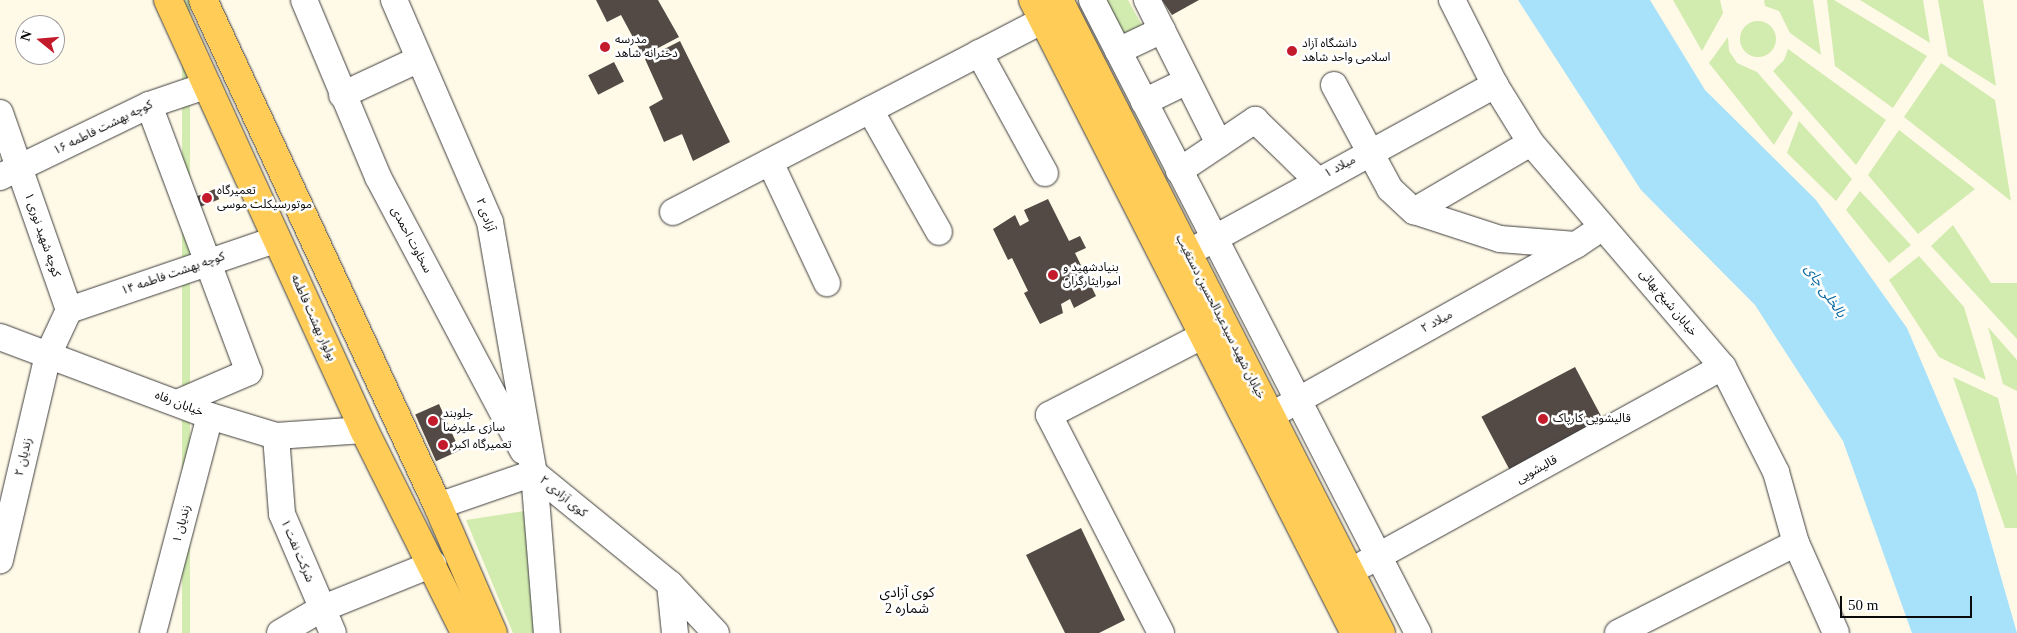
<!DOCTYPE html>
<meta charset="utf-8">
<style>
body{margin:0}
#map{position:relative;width:2017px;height:633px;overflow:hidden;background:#fff9e7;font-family:"Times New Roman","Noto Sans Arabic",serif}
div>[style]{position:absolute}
.green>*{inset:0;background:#d2ebaf;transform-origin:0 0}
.round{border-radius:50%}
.water>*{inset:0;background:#a8e1fa}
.building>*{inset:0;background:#534a46;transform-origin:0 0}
.roads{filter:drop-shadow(0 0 1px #3d3d3d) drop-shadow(0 0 1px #3d3d3d)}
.minor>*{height:26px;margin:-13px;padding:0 13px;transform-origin:13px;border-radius:13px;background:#fff}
.major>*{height:28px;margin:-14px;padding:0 14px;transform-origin:14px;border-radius:14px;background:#ffcc57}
.dots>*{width:14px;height:14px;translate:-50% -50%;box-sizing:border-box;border:2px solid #fff;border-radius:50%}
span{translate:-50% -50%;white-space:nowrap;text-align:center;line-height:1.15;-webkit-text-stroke:5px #fff;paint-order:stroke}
.poi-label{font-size:12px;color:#0a0a0a}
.left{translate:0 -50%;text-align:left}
.street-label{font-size:12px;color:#0a0a0a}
.water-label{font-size:14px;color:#0c6aa3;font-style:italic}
.neighbourhood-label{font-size:14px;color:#0a0a0a}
.north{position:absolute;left:15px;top:15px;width:50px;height:50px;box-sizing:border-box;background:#fff;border:1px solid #9d9d9d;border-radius:50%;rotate:287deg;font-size:14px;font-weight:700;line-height:20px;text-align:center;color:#0a0a0a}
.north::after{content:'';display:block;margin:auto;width:18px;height:22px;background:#c31a2c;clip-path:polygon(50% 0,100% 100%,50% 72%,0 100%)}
.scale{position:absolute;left:1840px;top:596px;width:132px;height:22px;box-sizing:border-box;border:2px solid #0a0a0a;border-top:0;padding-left:6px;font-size:15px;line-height:18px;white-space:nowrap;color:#0a0a0a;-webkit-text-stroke:4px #fff;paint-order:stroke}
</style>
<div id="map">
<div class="green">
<div style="left:182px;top:0;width:8px;height:695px"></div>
<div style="clip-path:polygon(1095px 0,1128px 0,1144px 29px,1116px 44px)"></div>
<div style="clip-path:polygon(1673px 0,1720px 0,1723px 13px,1702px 51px)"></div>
<div style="clip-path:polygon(1764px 0,1813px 0,1821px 55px,1790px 33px,1779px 11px,1765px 6px)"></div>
<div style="clip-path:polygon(1827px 0,1834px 0,1927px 56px,1893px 108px,1835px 66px)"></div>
<div style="clip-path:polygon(1860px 0,1923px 0,1930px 43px)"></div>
<div style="clip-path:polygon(1938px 0,1983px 0,1996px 86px,1948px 56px)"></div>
<div class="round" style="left:1740px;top:21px;width:36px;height:36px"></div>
<div style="clip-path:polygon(1728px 37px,1729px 51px,1737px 63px,1757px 72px,1793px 113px,1774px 145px,1709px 63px)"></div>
<div style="clip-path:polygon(1788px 49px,1886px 120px,1856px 165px,1773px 71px,1784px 60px)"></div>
<div style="clip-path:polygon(1941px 63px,1995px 100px,2011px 201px,1904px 117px)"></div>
<div style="clip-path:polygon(1799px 121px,1852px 179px,1836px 201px,1787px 153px)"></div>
<div style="clip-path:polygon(1899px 130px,1975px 189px,1918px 234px,1868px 175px)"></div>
<div style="clip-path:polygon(1860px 191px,1911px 245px,1889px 263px,1846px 210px)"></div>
<div style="clip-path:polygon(1953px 225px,1991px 283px,2017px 283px,2017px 339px,1931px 246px)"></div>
<div style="clip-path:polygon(1919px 256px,1964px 307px,1986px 380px,1939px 357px,1889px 280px)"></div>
<div style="clip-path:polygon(1988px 327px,2017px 360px,2017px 391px,2003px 384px)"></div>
<div style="clip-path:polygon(1953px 377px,1998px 398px,2017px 476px,2017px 528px,2005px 528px)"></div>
<div style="clip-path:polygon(524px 511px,534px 633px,513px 633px,466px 520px)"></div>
</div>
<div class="water">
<div style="clip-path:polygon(1518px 0,1650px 0,1705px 90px,1816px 200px,1907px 328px,1976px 490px,2017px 633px,1912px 633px,1843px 441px,1755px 305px,1641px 190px)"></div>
</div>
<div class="building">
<div style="clip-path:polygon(596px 0,658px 0,679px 37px,643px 56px,621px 15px,607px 22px)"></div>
<div style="clip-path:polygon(1162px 0,1199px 0,1172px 15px)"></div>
<div style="clip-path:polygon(680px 41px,730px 142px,693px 161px,682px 134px,664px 142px,649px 107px,663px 99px,645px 59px)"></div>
<div style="left:614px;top:62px;width:22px;height:29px;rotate:63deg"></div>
<div style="left:215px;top:189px;width:11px;height:22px;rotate:68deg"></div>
<div style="clip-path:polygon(1048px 199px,1069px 241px,1080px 236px,1086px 248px,1075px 253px,1096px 296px,1074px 308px,1070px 299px,1061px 304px,1063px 313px,1040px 324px,1024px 293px,1028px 291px,1012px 258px,1008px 260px,993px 229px,1015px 215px,1020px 226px,1029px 221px,1024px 210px)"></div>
<div style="left:1575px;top:367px;width:62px;height:106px;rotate:62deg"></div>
<div style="left:439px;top:404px;width:51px;height:26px;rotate:66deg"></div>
<div style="clip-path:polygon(1081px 528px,1125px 620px,1099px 633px,1065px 633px,1026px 555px)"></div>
</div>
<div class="roads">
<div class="minor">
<div style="left:304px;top:0;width:192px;rotate:67.3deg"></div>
<div style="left:378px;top:177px;width:310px;rotate:62.1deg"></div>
<div style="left:394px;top:0;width:242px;rotate:66.6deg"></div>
<div style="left:490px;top:222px;width:255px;rotate:80.1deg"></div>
<div style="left:534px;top:473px;width:161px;rotate:85.4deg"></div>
<div style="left:1092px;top:0;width:712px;rotate:62.75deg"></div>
<div style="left:1147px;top:0;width:161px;rotate:63.4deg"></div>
<div style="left:1452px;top:0;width:95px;rotate:63.2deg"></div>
<div style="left:1495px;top:85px;width:68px;rotate:58.2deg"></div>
<div style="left:1531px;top:143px;width:295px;rotate:49.4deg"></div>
<div style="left:1723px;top:367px;width:118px;rotate:63.2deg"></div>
<div style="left:1776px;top:472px;width:74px;rotate:74.3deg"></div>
<div style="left:1796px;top:543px;width:98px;rotate:66deg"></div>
<div style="left:1118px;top:51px;width:49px;rotate:-25.5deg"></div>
<div style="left:979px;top:53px;width:137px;rotate:61.2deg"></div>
<div style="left:1334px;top:85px;width:118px;rotate:61.7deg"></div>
<div style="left:1390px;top:189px;width:33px;rotate:43deg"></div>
<div style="left:1414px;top:211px;width:90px;rotate:18deg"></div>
<div style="left:1500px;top:239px;width:76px;rotate:4.5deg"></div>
<div style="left:342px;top:95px;width:83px;rotate:-25deg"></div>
<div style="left:1144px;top:102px;width:48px;rotate:-26deg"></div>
<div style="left:149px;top:105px;width:285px;rotate:69.5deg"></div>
<div style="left:249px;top:372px;width:78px;rotate:156.7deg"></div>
<div style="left:870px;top:110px;width:140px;rotate:60.5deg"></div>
<div style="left:0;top:113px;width:209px;rotate:70.7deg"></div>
<div style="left:69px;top:310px;width:50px;rotate:115deg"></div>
<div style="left:48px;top:355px;width:211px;rotate:103.2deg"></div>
<div style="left:770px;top:162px;width:134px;rotate:64.8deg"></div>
<div style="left:1179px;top:171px;width:92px;rotate:-33.9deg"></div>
<div style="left:1255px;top:120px;width:86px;rotate:44.1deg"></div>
<div style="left:0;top:177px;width:165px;rotate:-25.8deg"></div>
<div style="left:149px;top:105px;width:62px;rotate:-18.7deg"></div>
<div style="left:1414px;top:211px;width:135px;rotate:-30.2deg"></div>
<div style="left:673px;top:212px;width:418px;rotate:-27.4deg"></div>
<div style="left:1197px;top:248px;width:340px;rotate:-28.7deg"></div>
<div style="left:69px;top:310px;width:220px;rotate:-18.8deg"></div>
<div style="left:0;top:337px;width:224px;rotate:20.6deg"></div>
<div style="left:210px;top:416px;width:69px;rotate:16.9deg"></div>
<div style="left:276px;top:436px;width:88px;rotate:-3.9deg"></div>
<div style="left:1270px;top:416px;width:351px;rotate:-29.2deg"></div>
<div style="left:1576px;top:245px;width:32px;rotate:-34deg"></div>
<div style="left:276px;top:436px;width:78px;rotate:85.6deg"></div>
<div style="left:282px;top:514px;width:129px;rotate:66.8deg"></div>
<div style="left:438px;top:506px;width:102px;rotate:-19deg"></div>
<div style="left:534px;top:473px;width:176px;rotate:39.2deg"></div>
<div style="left:670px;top:584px;width:67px;rotate:46.8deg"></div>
<div style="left:1364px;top:564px;width:409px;rotate:-28.8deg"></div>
<div style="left:670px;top:584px;width:49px;rotate:84.2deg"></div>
<div style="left:153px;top:633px;width:224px;rotate:-75.3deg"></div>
<div style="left:280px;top:633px;width:48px;rotate:-30.3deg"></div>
<div style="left:321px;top:609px;width:121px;rotate:-21.9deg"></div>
<div style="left:1161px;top:633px;width:245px;rotate:-117.2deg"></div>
<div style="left:1049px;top:415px;width:174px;rotate:-27.3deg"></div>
<div style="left:1618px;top:633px;width:199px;rotate:-26.8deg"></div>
</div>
<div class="major">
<div style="left:168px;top:0;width:473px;rotate:65.5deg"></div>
<div style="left:364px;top:430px;width:227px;rotate:63.5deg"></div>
<div style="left:203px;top:0;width:558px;rotate:65.09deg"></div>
<div style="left:438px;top:506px;width:138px;rotate:66.6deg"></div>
<div style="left:1033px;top:0;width:710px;rotate:63.04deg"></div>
<div style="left:1059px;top:0;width:710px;rotate:63.04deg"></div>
</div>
</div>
<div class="dots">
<div style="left:605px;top:47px;background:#c31a2c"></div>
<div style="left:1292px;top:51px;background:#c31a2c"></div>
<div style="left:207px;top:198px;background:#c31a2c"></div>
<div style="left:1053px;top:275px;background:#c31a2c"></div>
<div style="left:1543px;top:419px;background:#c31a2c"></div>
<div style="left:433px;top:421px;background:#c31a2c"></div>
<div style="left:443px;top:445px;background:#c31a2c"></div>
</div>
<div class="poi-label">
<span class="left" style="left:615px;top:47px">مدرسه<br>دخترانه شاهد</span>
<span class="left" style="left:1302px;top:51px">دانشگاه آزاد<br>اسلامی واحد شاهد</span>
<span class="left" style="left:217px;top:198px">تعمیرگاه<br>موتورسیکلت موسی</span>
<span class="left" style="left:1063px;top:275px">بنیادشهید و<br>امورایثارگران</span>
<span class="left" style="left:443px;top:421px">جلوبند<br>سازی علیرضا</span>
<span class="left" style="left:1553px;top:419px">قالیشویی کارپاک</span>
<span class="left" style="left:453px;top:445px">تعمیرگاه اکبر</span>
</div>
<div class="street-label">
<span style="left:103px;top:128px;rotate:-26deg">کوچه بهشت فاطمه ۱۶</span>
<span style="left:1340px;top:167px;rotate:-28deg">میلاد ۱</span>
<span style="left:485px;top:215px;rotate:70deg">آزادی ۲</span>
<span style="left:42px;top:235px;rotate:71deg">کوچه شهید نوری ۱</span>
<span style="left:411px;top:240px;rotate:62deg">سخاوت احمدی</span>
<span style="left:173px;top:274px;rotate:-19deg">کوچه بهشت فاطمه ۱۴</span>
<span style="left:1668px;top:303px;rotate:50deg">خیابان شیخ بهائی</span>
<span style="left:1220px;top:317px;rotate:63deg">خیابان شهید سیدعبدالحسین دستغیب</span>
<span style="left:313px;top:318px;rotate:66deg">بولوار بهشت فاطمه</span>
<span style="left:1437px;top:322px;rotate:-29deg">میلاد ۲</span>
<span style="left:179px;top:404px;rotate:21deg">خیابان رفاه</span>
<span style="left:24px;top:457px;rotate:-77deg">زندیان ۲</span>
<span style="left:1537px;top:470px;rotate:-29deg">قالیشویی</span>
<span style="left:563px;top:497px;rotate:39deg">کوی آزادی ۲</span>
<span style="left:182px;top:524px;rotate:-75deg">زندیان ۱</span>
<span style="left:297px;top:551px;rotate:67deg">شرکت نفت ۱</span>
</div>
<div class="water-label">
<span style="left:1825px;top:291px;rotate:55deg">بالخلی چای</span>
</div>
<div class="neighbourhood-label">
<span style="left:907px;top:601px">کوی آزادی<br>شماره 2</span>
</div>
<div class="north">N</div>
<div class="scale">50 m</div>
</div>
